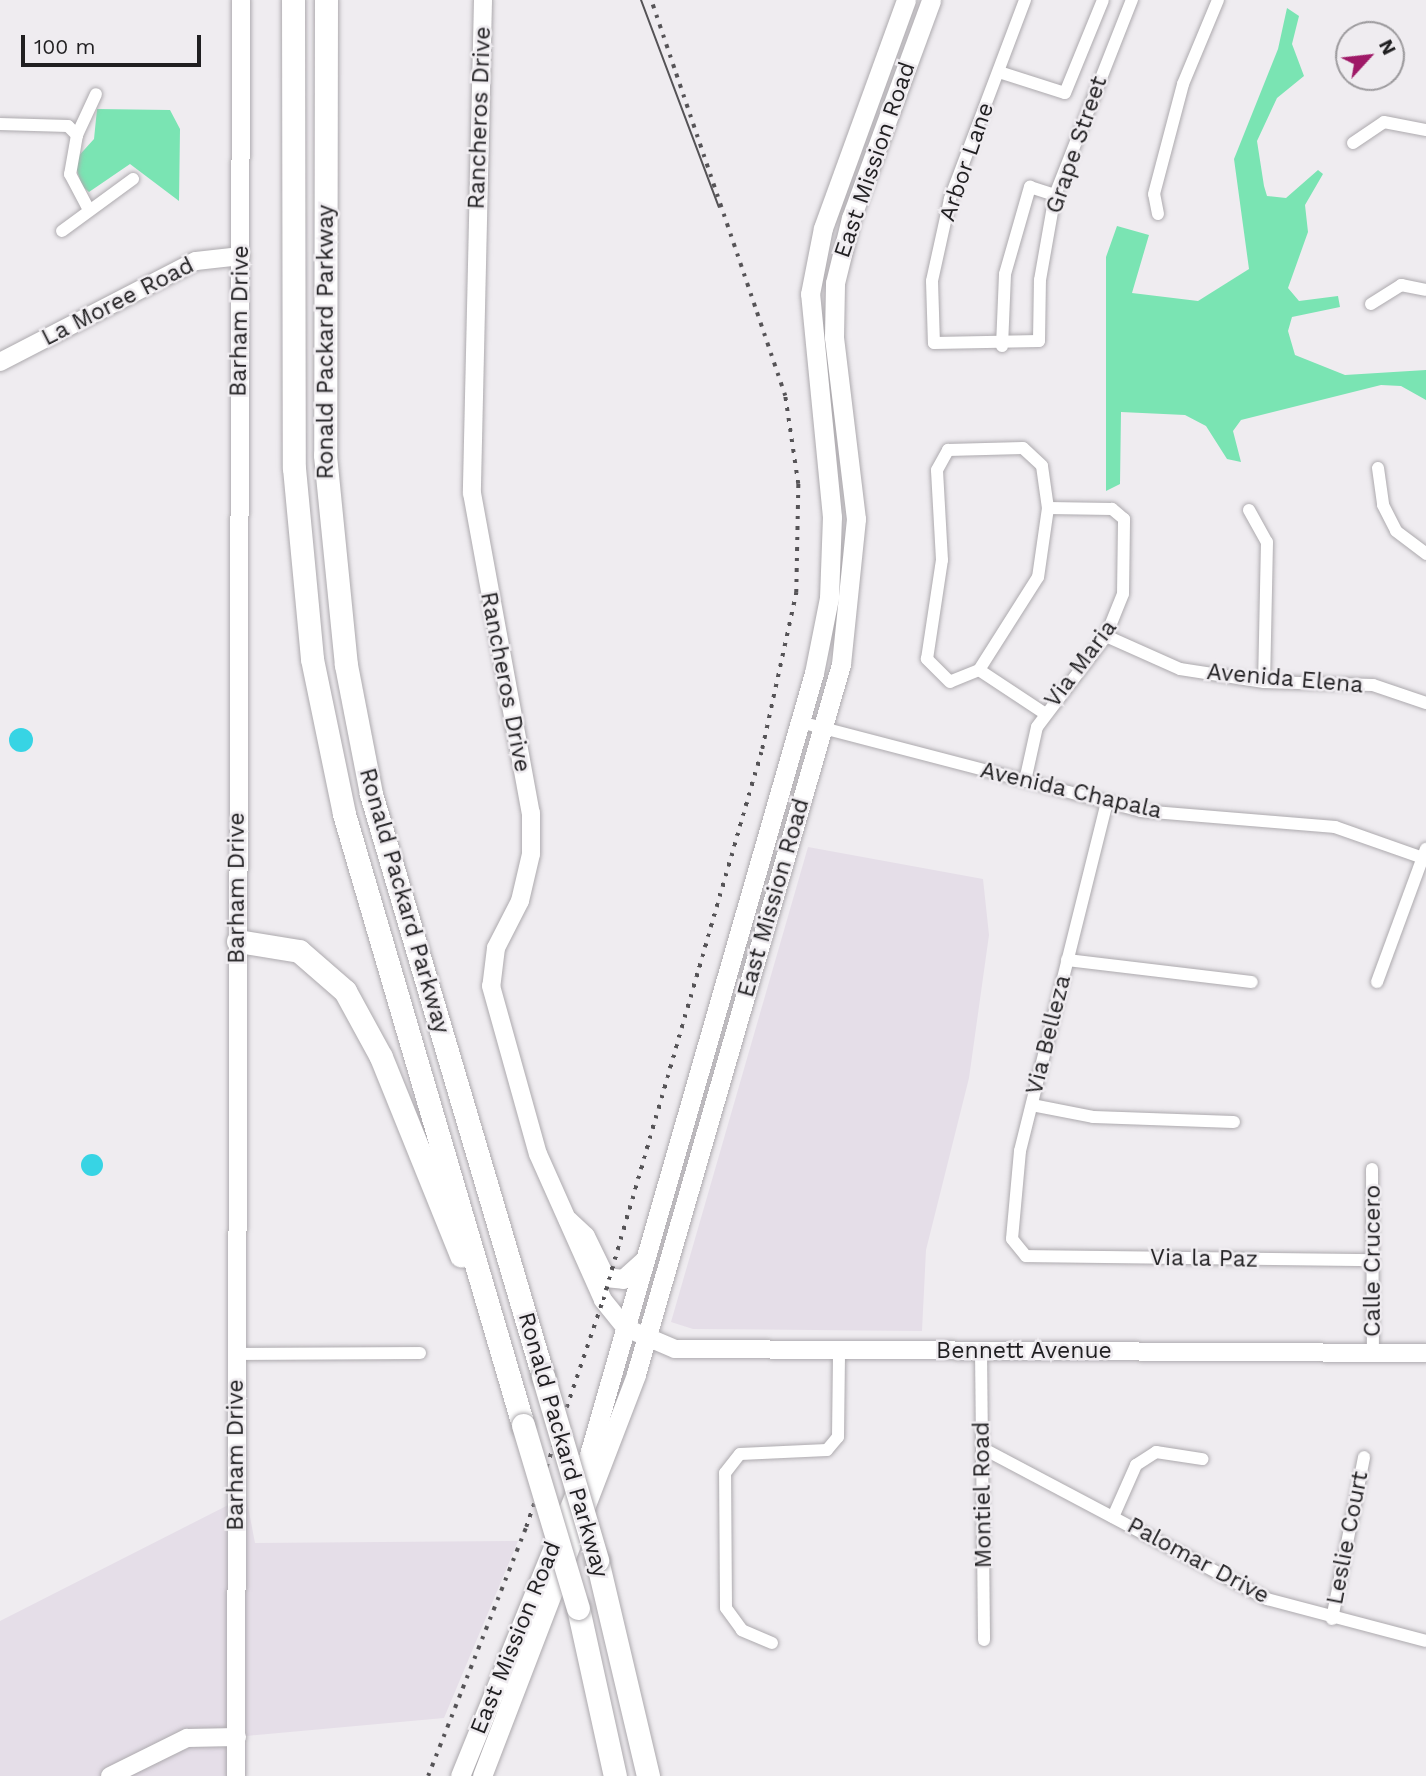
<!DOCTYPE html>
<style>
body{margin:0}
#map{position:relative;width:1426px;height:1776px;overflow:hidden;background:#efecf0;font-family:"Work Sans",sans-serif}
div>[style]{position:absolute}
.built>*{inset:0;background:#e5dee8}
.green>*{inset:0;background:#7ae4b3}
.water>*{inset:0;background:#37d4e4}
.round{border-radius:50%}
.roads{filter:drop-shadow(0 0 2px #adaaae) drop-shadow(0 0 2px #adaaae)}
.street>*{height:12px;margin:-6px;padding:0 6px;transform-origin:6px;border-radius:6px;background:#fff}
.secondary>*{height:18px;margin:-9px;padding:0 9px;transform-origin:9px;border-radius:9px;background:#fff}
.primary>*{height:19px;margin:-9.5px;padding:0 9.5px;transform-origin:9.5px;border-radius:9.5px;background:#fff}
.highway>*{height:23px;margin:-11.5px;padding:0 11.5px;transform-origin:11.5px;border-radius:11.5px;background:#fff}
.tram>*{height:2px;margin:-1px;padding:0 1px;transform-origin:1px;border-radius:1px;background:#555356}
.rail>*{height:3.5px;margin-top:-1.75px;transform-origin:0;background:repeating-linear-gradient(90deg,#555356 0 3.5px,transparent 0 10.5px)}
.bridges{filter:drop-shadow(0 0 2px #adaaae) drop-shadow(0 0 2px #adaaae)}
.highway-bridge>*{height:23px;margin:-11.5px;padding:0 11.5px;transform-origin:11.5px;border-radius:11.5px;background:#fff}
span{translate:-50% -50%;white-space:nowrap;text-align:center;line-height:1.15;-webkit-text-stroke:5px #efecf0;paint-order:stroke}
.street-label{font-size:23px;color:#201f21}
.north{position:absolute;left:1335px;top:21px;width:70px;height:70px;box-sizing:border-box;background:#efecf0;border:2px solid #9c9a9d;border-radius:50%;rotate:63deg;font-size:19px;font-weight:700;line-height:28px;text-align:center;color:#201f21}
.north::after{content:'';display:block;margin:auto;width:24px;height:32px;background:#9f1967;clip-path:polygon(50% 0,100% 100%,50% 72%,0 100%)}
.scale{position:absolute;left:21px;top:35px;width:180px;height:32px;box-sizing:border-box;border:4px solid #201f21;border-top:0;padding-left:9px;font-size:21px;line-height:24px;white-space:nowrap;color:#201f21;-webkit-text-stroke:5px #efecf0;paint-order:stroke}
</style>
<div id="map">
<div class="built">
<div style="clip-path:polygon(808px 847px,983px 879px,989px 935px,969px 1078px,926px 1250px,922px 1331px,693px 1329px,671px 1322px)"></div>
<div style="clip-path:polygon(246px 1496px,255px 1543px,518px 1541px,444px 1718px,246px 1736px,246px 1776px,0 1776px,0 1621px)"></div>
</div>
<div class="green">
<div style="clip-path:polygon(1287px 8px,1299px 16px,1292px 44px,1304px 76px,1277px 98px,1257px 141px,1264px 186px,1267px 196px,1286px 198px,1318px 170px,1323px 174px,1305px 205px,1308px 232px,1288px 288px,1299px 301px,1338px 296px,1340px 307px,1292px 317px,1288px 331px,1295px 355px,1345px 375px,1426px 370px,1426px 400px,1401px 386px,1381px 385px,1241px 420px,1233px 431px,1241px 462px,1227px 459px,1206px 426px,1185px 415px,1121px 412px,1120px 484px,1106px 491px,1106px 257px,1117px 226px,1149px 235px,1132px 293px,1198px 301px,1249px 269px,1234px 159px,1278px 49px)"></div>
<div style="clip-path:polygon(97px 109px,170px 110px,180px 129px,179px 201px,130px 164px,89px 192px,82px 186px,74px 161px,94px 139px)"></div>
</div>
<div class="water">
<div class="round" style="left:9px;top:728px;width:24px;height:24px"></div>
<div class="round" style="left:81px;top:1154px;width:22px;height:22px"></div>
</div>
<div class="roads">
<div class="street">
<div style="left:1025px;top:0;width:213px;rotate:110.7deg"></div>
<div style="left:950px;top:199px;width:84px;rotate:102.4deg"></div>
<div style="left:932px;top:281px;width:62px;rotate:88.2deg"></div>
<div style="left:934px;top:343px;width:105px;rotate:-1.1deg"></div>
<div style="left:1039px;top:341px;width:61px;rotate:-89.1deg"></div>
<div style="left:1040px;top:280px;width:86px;rotate:-80deg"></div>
<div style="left:1055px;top:195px;width:210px;rotate:-68.5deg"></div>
<div style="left:999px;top:72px;width:69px;rotate:17.7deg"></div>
<div style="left:1065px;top:93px;width:100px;rotate:-67.8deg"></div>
<div style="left:0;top:124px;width:68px;rotate:1.7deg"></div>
<div style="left:68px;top:126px;width:13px;rotate:45deg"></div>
<div style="left:77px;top:135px;width:40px;rotate:100deg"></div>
<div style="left:70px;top:174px;width:41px;rotate:62.2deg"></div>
<div style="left:77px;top:135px;width:45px;rotate:-65.1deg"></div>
<div style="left:1353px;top:143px;width:37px;rotate:-34deg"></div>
<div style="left:1384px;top:122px;width:43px;rotate:10.8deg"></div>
<div style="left:1158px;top:214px;width:20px;rotate:-101deg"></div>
<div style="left:1154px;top:194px;width:114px;rotate:-75.2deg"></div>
<div style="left:1183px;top:84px;width:91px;rotate:-67.4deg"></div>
<div style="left:62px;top:231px;width:88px;rotate:-36.2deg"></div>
<div style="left:1371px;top:304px;width:36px;rotate:-32deg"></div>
<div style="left:1401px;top:285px;width:25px;rotate:11deg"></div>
<div style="left:1002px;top:346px;width:72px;rotate:-87.6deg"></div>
<div style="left:1005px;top:274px;width:91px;rotate:-74deg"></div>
<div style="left:1030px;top:187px;width:26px;rotate:18deg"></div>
<div style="left:1023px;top:448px;width:26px;rotate:43deg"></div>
<div style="left:1042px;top:466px;width:42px;rotate:81.9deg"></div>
<div style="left:1048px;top:508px;width:70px;rotate:98.2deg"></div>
<div style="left:1038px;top:577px;width:110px;rotate:122.4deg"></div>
<div style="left:979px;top:670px;width:31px;rotate:158deg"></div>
<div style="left:950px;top:682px;width:33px;rotate:-135deg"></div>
<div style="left:927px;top:659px;width:100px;rotate:-81.4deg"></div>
<div style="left:942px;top:560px;width:90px;rotate:-93.2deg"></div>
<div style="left:937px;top:470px;width:23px;rotate:-61deg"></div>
<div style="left:948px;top:450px;width:75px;rotate:-1.5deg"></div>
<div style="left:1378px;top:468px;width:37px;rotate:82deg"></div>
<div style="left:1383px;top:505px;width:29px;rotate:63deg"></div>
<div style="left:1396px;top:531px;width:38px;rotate:37deg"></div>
<div style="left:1249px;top:510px;width:37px;rotate:61deg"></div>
<div style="left:1267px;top:542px;width:140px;rotate:91.2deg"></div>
<div style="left:1106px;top:636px;width:81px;rotate:24deg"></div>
<div style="left:1180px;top:669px;width:85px;rotate:8.8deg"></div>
<div style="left:1264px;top:682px;width:109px;rotate:1.6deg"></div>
<div style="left:1373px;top:685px;width:56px;rotate:18.8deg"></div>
<div style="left:979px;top:670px;width:78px;rotate:33.5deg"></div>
<div style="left:800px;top:722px;width:352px;rotate:14.6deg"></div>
<div style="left:1141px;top:811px;width:195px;rotate:4.7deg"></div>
<div style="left:1335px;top:827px;width:96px;rotate:19.4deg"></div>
<div style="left:1025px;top:781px;width:55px;rotate:-77.5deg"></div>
<div style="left:1037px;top:727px;width:114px;rotate:-52.8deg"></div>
<div style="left:1106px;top:636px;width:45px;rotate:-68deg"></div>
<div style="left:1123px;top:594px;width:75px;rotate:-89.2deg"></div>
<div style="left:1124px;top:519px;width:16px;rotate:-140deg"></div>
<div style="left:1112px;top:509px;width:64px;rotate:-179.1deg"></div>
<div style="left:1107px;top:802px;width:360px;rotate:104deg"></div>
<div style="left:1020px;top:1151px;width:88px;rotate:95.2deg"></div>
<div style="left:1012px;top:1239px;width:22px;rotate:51deg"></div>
<div style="left:1026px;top:1256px;width:346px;rotate:0.7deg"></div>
<div style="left:1067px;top:960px;width:186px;rotate:6.8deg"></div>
<div style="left:1377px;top:982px;width:142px;rotate:-69.8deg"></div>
<div style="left:1032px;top:1105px;width:62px;rotate:11.1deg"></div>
<div style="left:1093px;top:1117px;width:141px;rotate:2deg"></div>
<div style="left:1372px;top:1169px;width:184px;rotate:89.7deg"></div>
<div style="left:981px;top:1350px;width:290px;rotate:89.4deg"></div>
<div style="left:237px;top:1354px;width:183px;rotate:-0.3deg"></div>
<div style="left:982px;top:1448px;width:323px;rotate:27.9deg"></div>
<div style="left:1267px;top:1599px;width:164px;rotate:14.8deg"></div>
<div style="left:1113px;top:1517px;width:57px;rotate:-66.1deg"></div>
<div style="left:1136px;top:1465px;width:24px;rotate:-33deg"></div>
<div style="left:1156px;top:1452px;width:47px;rotate:8.7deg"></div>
<div style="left:1332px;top:1619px;width:165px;rotate:-78.8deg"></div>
<div style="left:772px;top:1643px;width:33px;rotate:-157deg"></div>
<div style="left:742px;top:1630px;width:27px;rotate:-126deg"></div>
<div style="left:726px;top:1608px;width:135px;rotate:-90.4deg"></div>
<div style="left:725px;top:1473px;width:24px;rotate:-52deg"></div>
<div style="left:740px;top:1454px;width:87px;rotate:-2.6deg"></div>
<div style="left:827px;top:1450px;width:17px;rotate:-50deg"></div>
<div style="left:838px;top:1437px;width:86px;rotate:-89.3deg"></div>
</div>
<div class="secondary">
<div style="left:483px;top:0;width:493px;rotate:91.3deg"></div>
<div style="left:472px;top:493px;width:325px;rotate:79.6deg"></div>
<div style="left:531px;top:813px;width:41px;rotate:90deg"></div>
<div style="left:531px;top:854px;width:48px;rotate:103.2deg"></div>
<div style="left:520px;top:901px;width:53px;rotate:117.1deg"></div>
<div style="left:496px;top:948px;width:38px;rotate:97deg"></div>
<div style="left:491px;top:986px;width:174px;rotate:74.4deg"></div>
<div style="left:538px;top:1154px;width:160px;rotate:66deg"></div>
<div style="left:603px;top:1300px;width:36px;rotate:51deg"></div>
<div style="left:626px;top:1328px;width:53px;rotate:23.2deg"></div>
<div style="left:675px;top:1349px;width:751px;rotate:0.31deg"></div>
<div style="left:0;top:362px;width:220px;rotate:-27.3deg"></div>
<div style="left:196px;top:261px;width:45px;rotate:-6.3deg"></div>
<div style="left:110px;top:1776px;width:86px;rotate:-26.3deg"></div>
<div style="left:187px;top:1738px;width:50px;rotate:-1.1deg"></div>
<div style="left:236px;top:1776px;width:1776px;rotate:-89.84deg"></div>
</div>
<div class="primary">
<div style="left:568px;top:1220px;width:23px;rotate:43deg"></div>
<div style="left:585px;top:1236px;width:46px;rotate:64deg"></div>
<div style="left:605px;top:1277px;width:18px;rotate:6deg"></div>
<div style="left:623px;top:1279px;width:28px;rotate:-42deg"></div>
<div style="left:460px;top:1776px;width:336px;rotate:-67.9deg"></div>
<div style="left:586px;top:1465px;width:824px;rotate:-73.94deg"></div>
<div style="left:814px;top:673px;width:76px;rotate:-78.7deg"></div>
<div style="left:829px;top:598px;width:81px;rotate:-87.9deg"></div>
<div style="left:832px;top:517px;width:224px;rotate:-95.6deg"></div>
<div style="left:810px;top:294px;width:67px;rotate:-78.9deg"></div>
<div style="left:823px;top:228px;width:243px;rotate:-70deg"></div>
<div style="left:482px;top:1776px;width:430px;rotate:-69deg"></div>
<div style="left:636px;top:1374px;width:739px;rotate:-73.89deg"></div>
<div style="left:841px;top:664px;width:146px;rotate:-84.1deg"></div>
<div style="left:856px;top:519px;width:183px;rotate:-96.9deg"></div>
<div style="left:834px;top:337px;width:54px;rotate:-88.9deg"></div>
<div style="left:835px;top:283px;width:67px;rotate:-76.2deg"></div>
<div style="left:851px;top:218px;width:232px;rotate:-69.8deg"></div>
</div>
<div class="highway">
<div style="left:293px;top:0;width:468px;rotate:89.9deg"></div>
<div style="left:294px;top:468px;width:192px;rotate:84.6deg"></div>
<div style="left:312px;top:659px;width:158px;rotate:78.3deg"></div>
<div style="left:344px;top:814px;width:637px;rotate:73.67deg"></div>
<div style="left:326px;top:0;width:455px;rotate:90.1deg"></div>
<div style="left:325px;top:455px;width:211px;rotate:84.3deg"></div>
<div style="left:346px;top:665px;width:131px;rotate:79deg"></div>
<div style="left:371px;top:794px;width:607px;rotate:73.54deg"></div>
<div style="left:238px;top:941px;width:62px;rotate:9.3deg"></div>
<div style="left:299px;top:951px;width:61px;rotate:41deg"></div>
<div style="left:345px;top:991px;width:75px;rotate:61.4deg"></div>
<div style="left:381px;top:1057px;width:214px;rotate:68deg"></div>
<div style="left:597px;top:1560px;width:222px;rotate:76.7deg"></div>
<div style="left:578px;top:1608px;width:172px;rotate:77.6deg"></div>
</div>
</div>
<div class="tram">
<div style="left:641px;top:0;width:221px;rotate:69.4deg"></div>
</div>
<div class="rail">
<div style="left:428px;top:1776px;width:268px;rotate:-68.5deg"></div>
<div style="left:526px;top:1527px;width:240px;rotate:-71.3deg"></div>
<div style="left:603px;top:1300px;width:573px;rotate:-73.9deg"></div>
<div style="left:762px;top:749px;width:160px;rotate:-77.7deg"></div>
<div style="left:796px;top:593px;width:109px;rotate:-88.9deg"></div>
<div style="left:798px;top:484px;width:89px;rotate:-98.4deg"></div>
<div style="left:785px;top:396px;width:418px;rotate:-108.7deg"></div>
</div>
<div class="bridges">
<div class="highway-bridge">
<div style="left:543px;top:1376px;width:192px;rotate:73.6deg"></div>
<div style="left:523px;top:1425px;width:191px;rotate:73.3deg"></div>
</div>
</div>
<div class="street-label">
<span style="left:480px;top:118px;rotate:-88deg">Rancheros Drive</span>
<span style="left:1077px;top:145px;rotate:-71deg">Grape Street</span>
<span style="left:875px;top:160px;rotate:-71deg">East Mission Road</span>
<span style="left:967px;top:162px;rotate:-71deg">Arbor Lane</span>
<span style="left:118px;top:302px;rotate:-27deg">La Moree Road</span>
<span style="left:240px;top:321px;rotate:-89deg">Barham Drive</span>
<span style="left:326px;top:342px;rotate:-90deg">Ronald Packard Parkway</span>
<span style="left:1081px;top:664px;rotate:-53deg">Via Maria</span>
<span style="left:1285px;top:679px;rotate:5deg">Avenida Elena</span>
<span style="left:505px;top:682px;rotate:79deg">Rancheros Drive</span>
<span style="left:1071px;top:791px;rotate:13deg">Avenida Chapala</span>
<span style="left:237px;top:888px;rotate:-90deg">Barham Drive</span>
<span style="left:774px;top:898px;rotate:-74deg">East Mission Road</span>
<span style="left:404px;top:901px;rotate:74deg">Ronald Packard Parkway</span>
<span style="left:1049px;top:1035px;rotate:-76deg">Via Belleza</span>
<span style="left:1204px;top:1259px;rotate:1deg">Via la Paz</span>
<span style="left:1373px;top:1261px;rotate:-90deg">Calle Crucero</span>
<span style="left:1024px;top:1351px">Bennett Avenue</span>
<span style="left:563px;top:1445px;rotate:74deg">Ronald Packard Parkway</span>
<span style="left:236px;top:1455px;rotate:-90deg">Barham Drive</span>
<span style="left:983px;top:1495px;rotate:-91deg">Montiel Road</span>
<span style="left:1348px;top:1538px;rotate:-79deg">Leslie Court</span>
<span style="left:1198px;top:1561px;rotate:28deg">Palomar Drive</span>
<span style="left:516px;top:1638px;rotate:-68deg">East Mission Road</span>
</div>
<div class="north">N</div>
<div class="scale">100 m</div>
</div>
